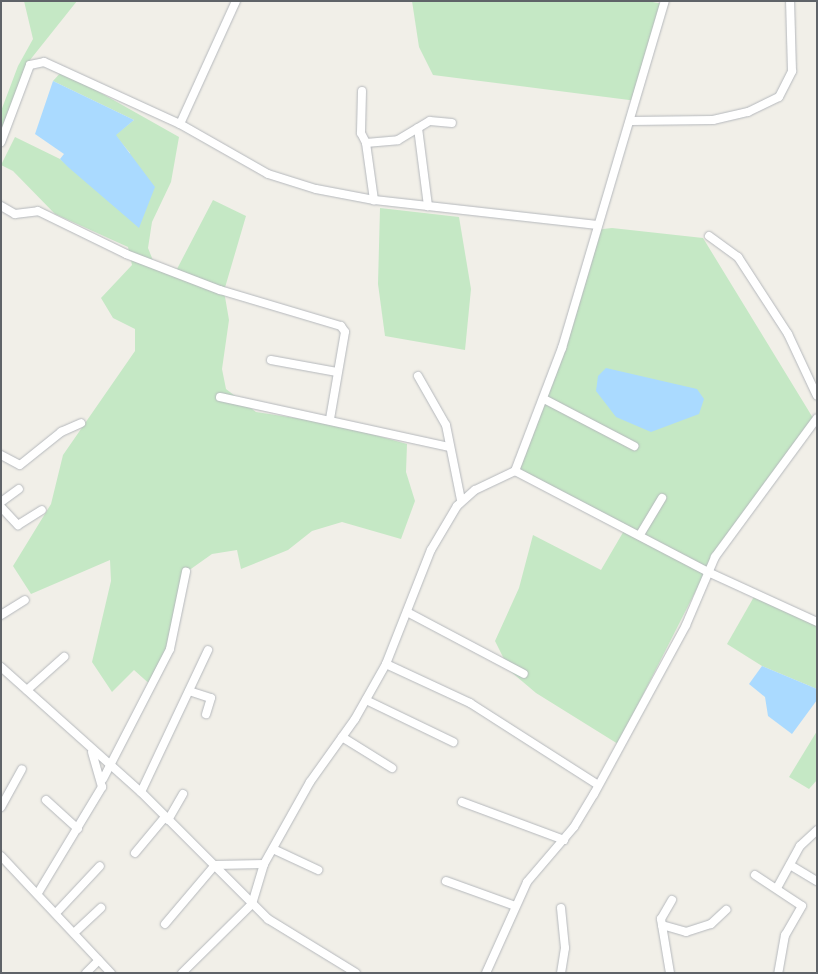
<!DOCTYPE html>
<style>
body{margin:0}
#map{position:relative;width:818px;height:974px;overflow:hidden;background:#f1efe8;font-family:Figtree,sans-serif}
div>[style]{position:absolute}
.green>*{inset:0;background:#c5e8c5}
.water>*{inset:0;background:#aadaff}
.roads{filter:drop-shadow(0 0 1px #b5b8bc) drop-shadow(0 0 1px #b5b8bc)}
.minor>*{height:8px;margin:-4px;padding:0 4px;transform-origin:4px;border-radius:4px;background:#fff}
span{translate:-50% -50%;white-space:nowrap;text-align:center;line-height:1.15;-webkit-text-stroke:4px #fff;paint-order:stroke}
.frame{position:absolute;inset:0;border:2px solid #5f6368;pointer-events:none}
</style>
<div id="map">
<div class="green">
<div style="clip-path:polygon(24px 1px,77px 1px,30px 60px,1px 138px,1px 111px,18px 66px,33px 39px)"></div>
<div style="clip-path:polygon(412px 1px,647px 1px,664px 4px,637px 101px,433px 75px,419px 47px)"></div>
<div style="clip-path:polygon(62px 71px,179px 137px,171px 182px,152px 222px,148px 248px,154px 263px,177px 269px,213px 200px,246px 216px,224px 291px,229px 320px,222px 369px,226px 389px,256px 412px,335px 424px,407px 444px,406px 472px,415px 501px,401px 539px,342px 522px,312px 531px,288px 550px,241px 569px,237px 550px,212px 554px,188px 571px,173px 639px,153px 687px,134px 670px,112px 692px,92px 662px,111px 581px,110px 560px,31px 594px,13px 566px,51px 504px,63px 455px,135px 351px,135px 329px,113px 318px,101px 298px,132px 265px,128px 247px,55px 214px,13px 171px,1px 165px,15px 137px,60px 159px,97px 190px,130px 153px,115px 135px,134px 120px,53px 81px)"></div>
<div style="clip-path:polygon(380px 208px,459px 217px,471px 289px,465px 350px,385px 336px,378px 284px)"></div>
<div style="clip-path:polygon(612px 228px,703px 238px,813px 418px,718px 547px,618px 744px,536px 693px,510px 671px,495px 641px,519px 588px,533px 535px,601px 570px,625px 529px,514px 470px,561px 346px,594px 230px)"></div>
<div style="clip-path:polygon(755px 595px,817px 625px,817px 689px,762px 666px,727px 644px)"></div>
<div style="clip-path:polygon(817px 731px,817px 780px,809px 789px,789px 777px)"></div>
</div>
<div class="water">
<div style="clip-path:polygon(53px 81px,134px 120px,116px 135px,155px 187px,139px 228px,68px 167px,60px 159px,64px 154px,35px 134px)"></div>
<div style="clip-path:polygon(606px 368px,697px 389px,704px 399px,699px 414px,651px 432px,616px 417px,596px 391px,598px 376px)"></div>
<div style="clip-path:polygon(762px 666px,817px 689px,817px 700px,792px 734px,768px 716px,765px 697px,749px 684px)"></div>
</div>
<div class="roads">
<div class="minor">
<div style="left:362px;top:91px;width:42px;rotate:91.4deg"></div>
<div style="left:361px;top:133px;width:11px;rotate:63deg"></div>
<div style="left:366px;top:143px;width:58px;rotate:82deg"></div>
<div style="left:631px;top:121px;width:82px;rotate:-0.7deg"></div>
<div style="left:713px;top:120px;width:36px;rotate:-13deg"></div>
<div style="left:748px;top:112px;width:34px;rotate:-26deg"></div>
<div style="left:779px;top:97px;width:29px;rotate:-63deg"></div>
<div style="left:792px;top:71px;width:70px;rotate:-91.6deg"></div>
<div style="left:180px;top:124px;width:135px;rotate:-65.5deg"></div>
<div style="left:418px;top:128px;width:79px;rotate:82.7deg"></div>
<div style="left:1px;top:142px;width:82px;rotate:-69.4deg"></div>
<div style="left:30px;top:65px;width:14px;rotate:-12deg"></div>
<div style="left:44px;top:62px;width:149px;rotate:24.5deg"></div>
<div style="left:180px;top:124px;width:101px;rotate:29.6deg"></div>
<div style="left:268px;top:174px;width:50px;rotate:17.4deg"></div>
<div style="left:316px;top:189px;width:59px;rotate:10.7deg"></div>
<div style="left:374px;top:200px;width:223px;rotate:6.4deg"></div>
<div style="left:366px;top:143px;width:32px;rotate:-5deg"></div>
<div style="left:398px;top:140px;width:37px;rotate:-31deg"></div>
<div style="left:430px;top:121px;width:22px;rotate:5deg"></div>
<div style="left:1px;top:206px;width:16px;rotate:30deg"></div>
<div style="left:15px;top:214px;width:23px;rotate:-7deg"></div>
<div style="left:38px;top:211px;width:98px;rotate:26deg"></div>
<div style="left:126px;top:254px;width:101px;rotate:21deg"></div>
<div style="left:220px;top:290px;width:126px;rotate:16.6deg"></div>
<div style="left:341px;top:326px;width:7px;rotate:56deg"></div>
<div style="left:345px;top:332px;width:88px;rotate:99.8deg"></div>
<div style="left:709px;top:236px;width:36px;rotate:36deg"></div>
<div style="left:738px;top:257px;width:92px;rotate:57deg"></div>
<div style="left:788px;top:334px;width:68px;rotate:64.9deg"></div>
<div style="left:271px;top:360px;width:67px;rotate:10.3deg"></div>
<div style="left:418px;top:376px;width:56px;rotate:60.3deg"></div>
<div style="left:446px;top:425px;width:76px;rotate:78.7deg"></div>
<div style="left:220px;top:397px;width:234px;rotate:12.3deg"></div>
<div style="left:544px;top:399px;width:102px;rotate:27.6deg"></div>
<div style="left:1px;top:455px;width:21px;rotate:28deg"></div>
<div style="left:20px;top:465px;width:53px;rotate:-38.8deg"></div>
<div style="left:61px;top:432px;width:22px;rotate:-24deg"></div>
<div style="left:515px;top:471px;width:218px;rotate:27.6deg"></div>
<div style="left:708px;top:572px;width:120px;rotate:24.6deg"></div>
<div style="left:1px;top:502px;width:22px;rotate:-36deg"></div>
<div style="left:1px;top:507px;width:25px;rotate:47deg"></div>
<div style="left:18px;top:525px;width:28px;rotate:-32deg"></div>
<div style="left:641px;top:533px;width:41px;rotate:-59deg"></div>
<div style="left:407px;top:612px;width:132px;rotate:27.9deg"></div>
<div style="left:1px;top:615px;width:28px;rotate:-32deg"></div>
<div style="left:386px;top:664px;width:93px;rotate:24.9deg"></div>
<div style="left:470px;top:703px;width:152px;rotate:32.6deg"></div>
<div style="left:1px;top:667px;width:188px;rotate:41.8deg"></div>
<div style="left:141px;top:792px;width:180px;rotate:45deg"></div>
<div style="left:268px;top:919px;width:103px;rotate:31.5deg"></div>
<div style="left:27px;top:690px;width:50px;rotate:-41.7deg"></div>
<div style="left:189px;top:691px;width:23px;rotate:18deg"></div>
<div style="left:211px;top:698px;width:17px;rotate:107deg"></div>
<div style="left:366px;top:700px;width:97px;rotate:25.8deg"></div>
<div style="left:342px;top:737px;width:59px;rotate:31.8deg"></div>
<div style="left:103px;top:779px;width:146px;rotate:-62.7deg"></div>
<div style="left:170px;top:649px;width:79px;rotate:-78.3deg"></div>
<div style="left:141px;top:792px;width:157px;rotate:-64.7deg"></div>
<div style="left:46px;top:800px;width:43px;rotate:42.2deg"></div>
<div style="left:462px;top:802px;width:109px;rotate:20.4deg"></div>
<div style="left:1px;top:807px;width:43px;rotate:-61.1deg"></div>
<div style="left:168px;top:820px;width:30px;rotate:-60deg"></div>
<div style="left:273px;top:849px;width:50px;rotate:25deg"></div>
<div style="left:135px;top:853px;width:47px;rotate:-50.2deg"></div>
<div style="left:1px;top:856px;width:161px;rotate:46.8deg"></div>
<div style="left:790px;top:865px;width:31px;rotate:31deg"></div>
<div style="left:755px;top:875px;width:56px;rotate:33.4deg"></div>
<div style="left:802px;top:906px;width:34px;rotate:120deg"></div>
<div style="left:785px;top:935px;width:39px;rotate:100deg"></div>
<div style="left:446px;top:881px;width:73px;rotate:19.9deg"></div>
<div style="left:777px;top:888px;width:48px;rotate:-61.3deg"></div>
<div style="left:800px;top:846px;width:23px;rotate:-43deg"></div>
<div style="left:38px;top:893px;width:124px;rotate:-58.9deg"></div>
<div style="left:102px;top:787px;width:36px;rotate:-106deg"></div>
<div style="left:561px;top:908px;width:40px;rotate:84.3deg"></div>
<div style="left:565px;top:948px;width:25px;rotate:99deg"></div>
<div style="left:56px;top:913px;width:64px;rotate:-46.9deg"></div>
<div style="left:165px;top:924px;width:77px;rotate:-49.7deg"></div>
<div style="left:215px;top:865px;width:49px;rotate:-1.2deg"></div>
<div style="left:662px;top:925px;width:25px;rotate:16deg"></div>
<div style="left:686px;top:932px;width:26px;rotate:-18deg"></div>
<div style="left:711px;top:924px;width:21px;rotate:-43deg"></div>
<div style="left:74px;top:933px;width:37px;rotate:-43deg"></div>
<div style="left:86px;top:973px;width:18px;rotate:-45deg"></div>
<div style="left:182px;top:973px;width:98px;rotate:-44.6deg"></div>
<div style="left:252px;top:904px;width:42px;rotate:-73.3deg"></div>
<div style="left:264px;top:864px;width:94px;rotate:-60.7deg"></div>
<div style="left:310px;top:782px;width:77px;rotate:-54.5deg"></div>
<div style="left:355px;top:719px;width:63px;rotate:-60.6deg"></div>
<div style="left:386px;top:664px;width:123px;rotate:-68.5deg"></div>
<div style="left:431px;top:550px;width:51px;rotate:-59.4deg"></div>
<div style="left:457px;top:506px;width:24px;rotate:-42deg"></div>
<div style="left:475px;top:490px;width:44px;rotate:-25.4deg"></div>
<div style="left:515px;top:471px;width:132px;rotate:-69.1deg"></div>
<div style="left:562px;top:348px;width:362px;rotate:-73.5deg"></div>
<div style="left:486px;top:973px;width:100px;rotate:-65.7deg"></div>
<div style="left:527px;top:882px;width:72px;rotate:-49.5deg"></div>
<div style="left:574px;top:827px;width:39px;rotate:-59deg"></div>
<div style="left:594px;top:794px;width:192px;rotate:-61.4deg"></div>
<div style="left:686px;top:625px;width:74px;rotate:-66.9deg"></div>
<div style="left:715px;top:557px;width:172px;rotate:-53.7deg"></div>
<div style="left:670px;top:973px;width:55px;rotate:-99.5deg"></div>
<div style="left:661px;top:919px;width:22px;rotate:-60deg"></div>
</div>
</div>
<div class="frame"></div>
</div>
